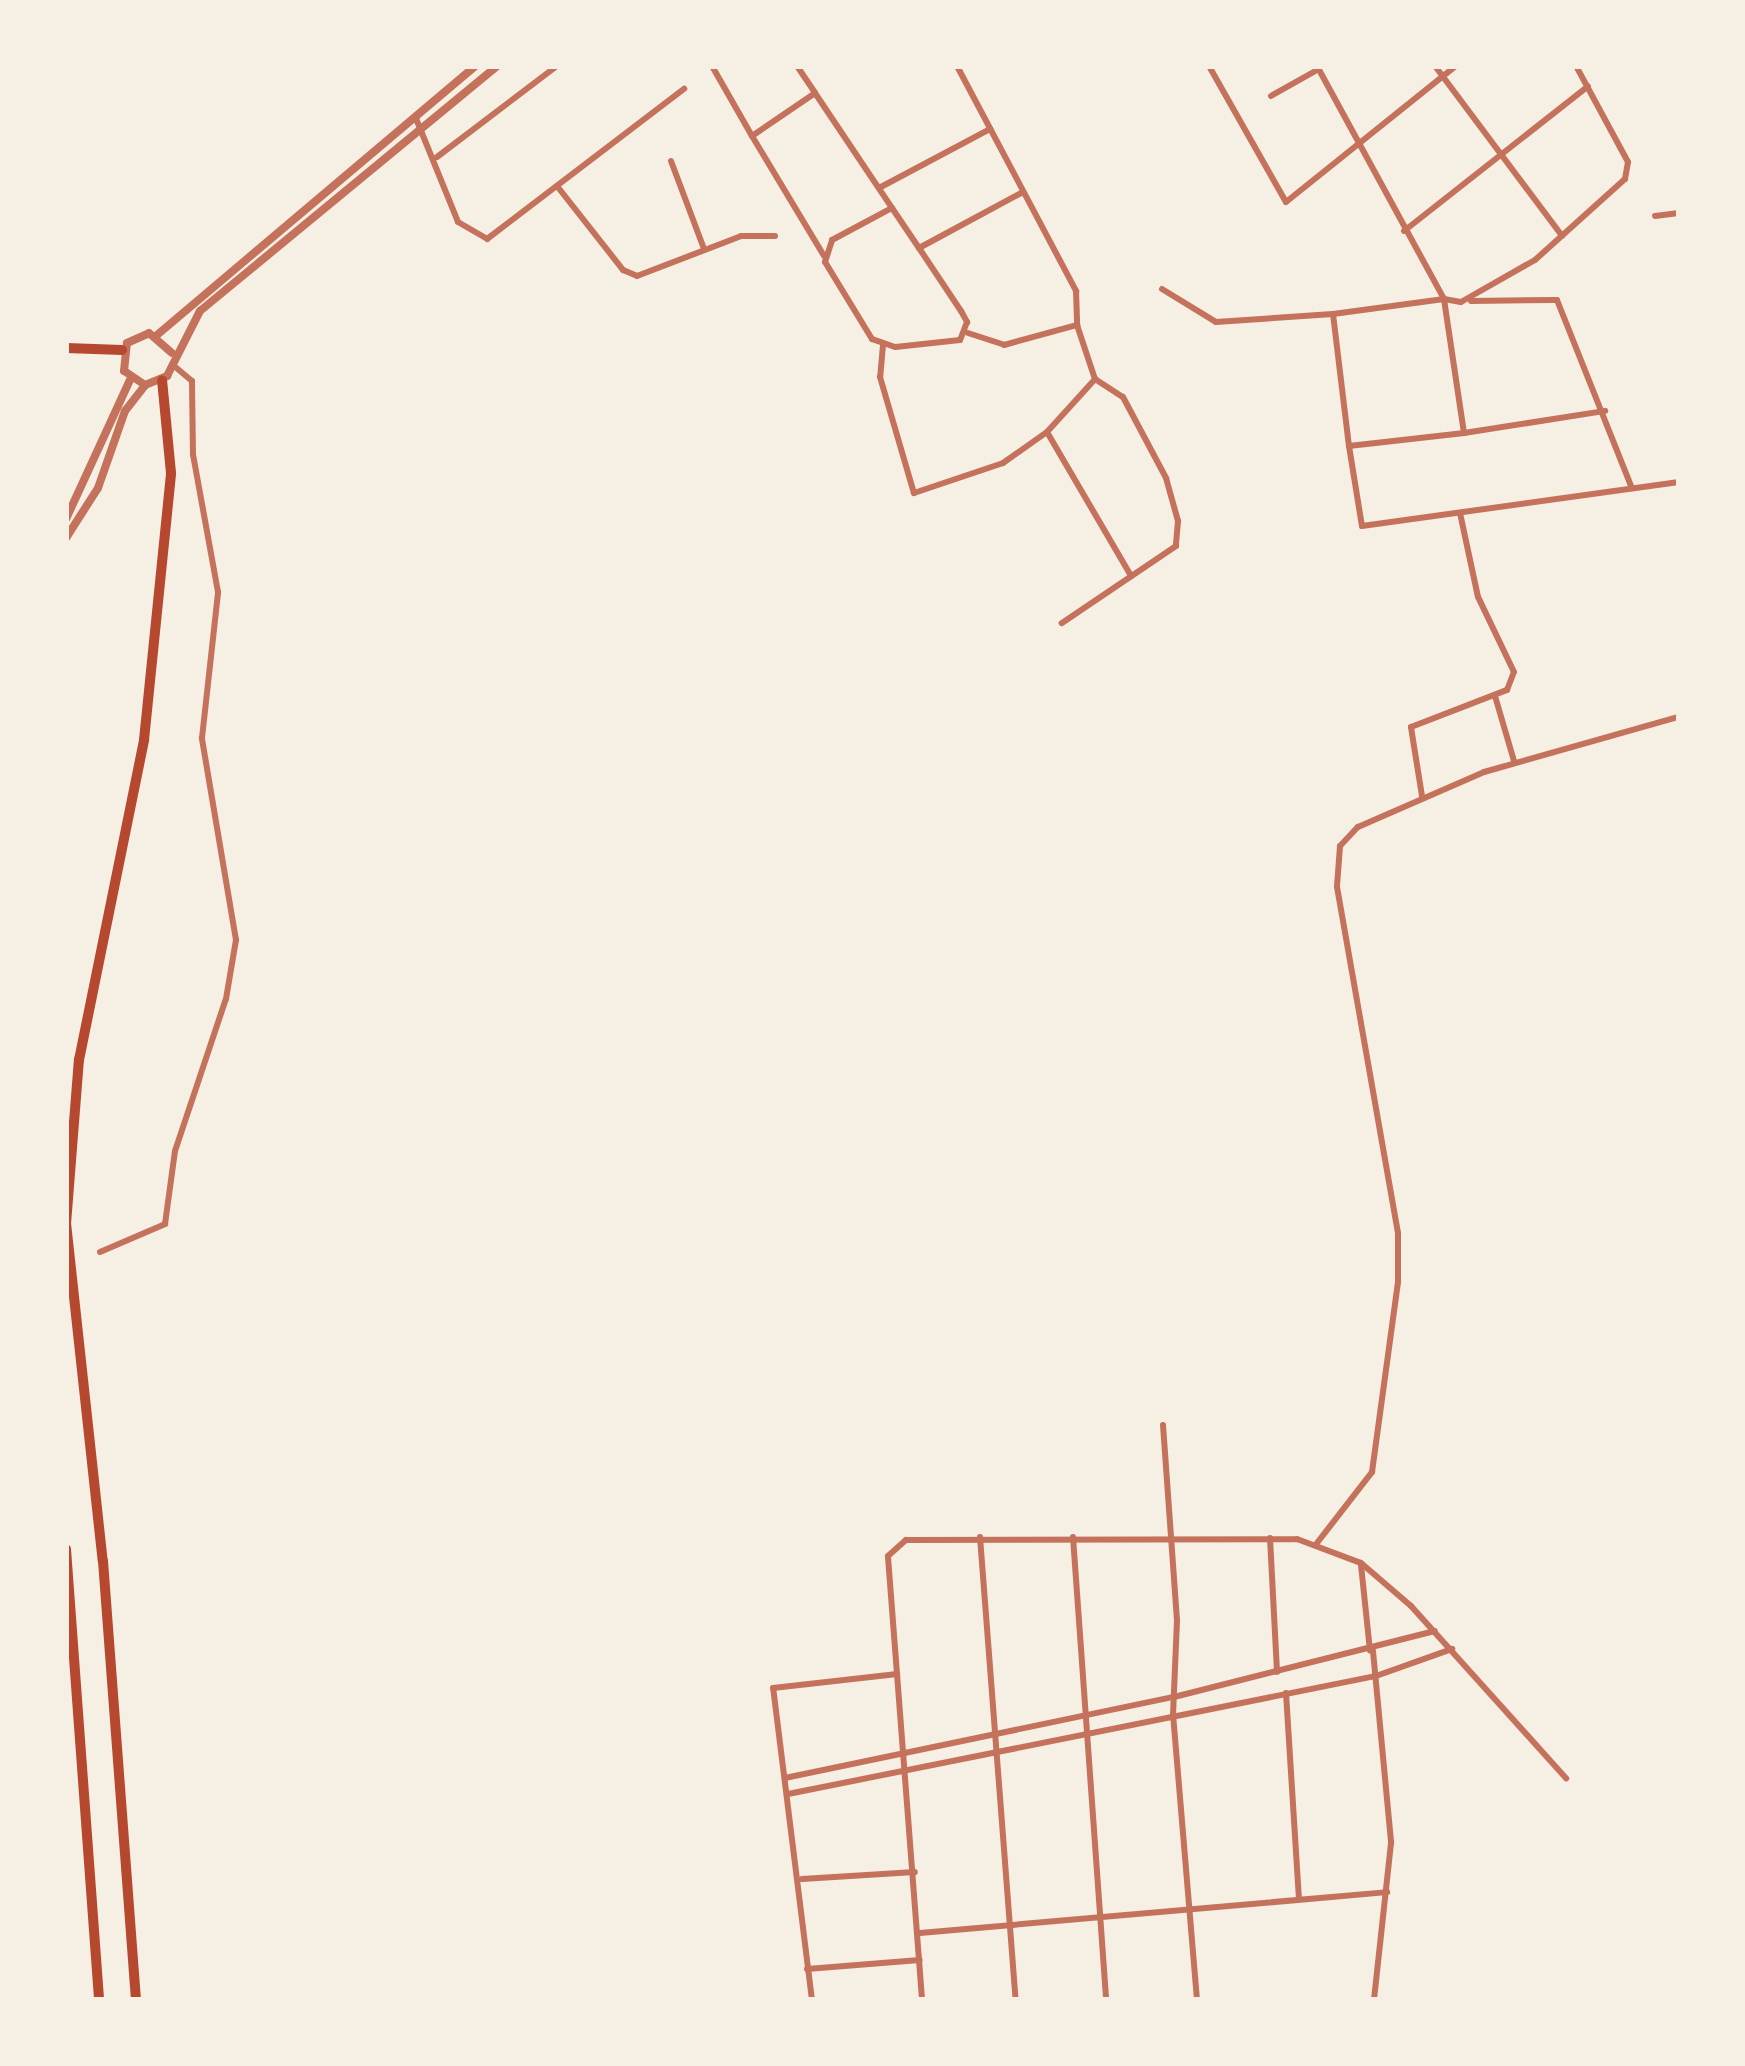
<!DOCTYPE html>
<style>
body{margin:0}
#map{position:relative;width:1745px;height:2066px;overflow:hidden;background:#f6efe4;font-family:Montserrat,sans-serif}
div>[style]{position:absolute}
.minor>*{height:6px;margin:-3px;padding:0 3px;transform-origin:3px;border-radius:3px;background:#c5725c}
.tertiary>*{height:8px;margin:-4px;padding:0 4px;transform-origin:4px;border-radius:4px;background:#c5725c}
.motorway>*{height:10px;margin:-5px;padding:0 5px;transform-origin:5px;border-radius:5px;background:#b5482f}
span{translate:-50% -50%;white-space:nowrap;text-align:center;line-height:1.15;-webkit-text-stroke:9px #f6efe4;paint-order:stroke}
.frame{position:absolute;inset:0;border:69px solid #f6efe4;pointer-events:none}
</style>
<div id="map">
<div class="minor">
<div style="left:712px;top:66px;width:81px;rotate:60.3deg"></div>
<div style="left:752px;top:136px;width:76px;rotate:-34.3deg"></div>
<div style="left:797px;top:66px;width:32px;rotate:56deg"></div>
<div style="left:815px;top:93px;width:138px;rotate:56.2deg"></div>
<div style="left:892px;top:208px;width:48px;rotate:56deg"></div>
<div style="left:919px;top:248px;width:76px;rotate:56.3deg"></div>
<div style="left:961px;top:311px;width:13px;rotate:61deg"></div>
<div style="left:967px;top:322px;width:19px;rotate:111deg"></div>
<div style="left:960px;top:340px;width:65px;rotate:173.9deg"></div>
<div style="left:895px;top:347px;width:24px;rotate:-161deg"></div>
<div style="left:872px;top:339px;width:90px;rotate:-121.4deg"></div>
<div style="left:825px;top:262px;width:23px;rotate:-72deg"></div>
<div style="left:832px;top:240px;width:68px;rotate:-28.1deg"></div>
<div style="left:957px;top:66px;width:255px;rotate:62.1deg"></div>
<div style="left:1076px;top:291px;width:34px;rotate:88deg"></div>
<div style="left:1077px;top:325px;width:57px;rotate:71.6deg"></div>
<div style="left:1095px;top:379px;width:33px;rotate:33deg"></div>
<div style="left:1123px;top:397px;width:92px;rotate:62deg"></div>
<div style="left:1166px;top:478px;width:45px;rotate:74.4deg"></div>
<div style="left:1178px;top:521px;width:25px;rotate:95deg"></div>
<div style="left:1176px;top:546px;width:138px;rotate:146deg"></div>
<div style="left:1209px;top:66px;width:156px;rotate:60.5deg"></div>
<div style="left:1286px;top:202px;width:218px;rotate:-38.7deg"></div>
<div style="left:1317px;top:66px;width:265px;rotate:61.4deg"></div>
<div style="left:1444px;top:299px;width:17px;rotate:10deg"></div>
<div style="left:1461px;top:302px;width:85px;rotate:-29.6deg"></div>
<div style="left:1535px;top:260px;width:121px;rotate:-42deg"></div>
<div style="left:1625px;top:179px;width:17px;rotate:-80deg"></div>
<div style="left:1628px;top:162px;width:109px;rotate:-118.4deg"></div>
<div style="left:1435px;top:66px;width:212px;rotate:53.2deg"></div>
<div style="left:1271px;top:96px;width:55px;rotate:-29.4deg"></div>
<div style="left:415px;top:116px;width:114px;rotate:67.9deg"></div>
<div style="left:458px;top:222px;width:34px;rotate:30deg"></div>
<div style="left:487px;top:239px;width:248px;rotate:-37.3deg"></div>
<div style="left:752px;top:136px;width:140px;rotate:59deg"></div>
<div style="left:437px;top:157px;width:151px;rotate:-37.2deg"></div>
<div style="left:671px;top:161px;width:94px;rotate:69.4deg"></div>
<div style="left:557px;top:186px;width:107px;rotate:51.8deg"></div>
<div style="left:623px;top:270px;width:15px;rotate:23deg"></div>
<div style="left:637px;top:276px;width:111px;rotate:-21deg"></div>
<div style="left:741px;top:236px;width:34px"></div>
<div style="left:879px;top:188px;width:126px;rotate:-28deg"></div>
<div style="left:1655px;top:216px;width:24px;rotate:-7deg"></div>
<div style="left:1404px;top:231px;width:234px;rotate:-38.2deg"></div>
<div style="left:919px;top:248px;width:118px;rotate:-28.3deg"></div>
<div style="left:1162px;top:289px;width:63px;rotate:31.4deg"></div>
<div style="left:1216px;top:322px;width:117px;rotate:-3.9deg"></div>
<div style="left:1471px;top:301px;width:86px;rotate:-0.7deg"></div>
<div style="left:1557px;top:300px;width:202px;rotate:68.3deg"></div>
<div style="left:968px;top:333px;width:38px;rotate:18deg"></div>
<div style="left:1004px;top:345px;width:76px;rotate:-15.3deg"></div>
<div style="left:883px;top:345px;width:32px;rotate:95deg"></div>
<div style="left:880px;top:377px;width:121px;rotate:73.7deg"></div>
<div style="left:914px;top:493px;width:94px;rotate:-18.6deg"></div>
<div style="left:1003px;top:463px;width:54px;rotate:-35.2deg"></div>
<div style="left:1047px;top:432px;width:72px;rotate:-47.8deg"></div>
<div style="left:1047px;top:432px;width:167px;rotate:59.7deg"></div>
<div style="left:1464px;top:433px;width:135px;rotate:-98.5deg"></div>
<div style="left:1444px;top:299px;width:112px;rotate:172.3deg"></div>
<div style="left:1333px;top:314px;width:133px;rotate:83.1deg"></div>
<div style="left:1349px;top:446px;width:116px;rotate:-6.4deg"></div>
<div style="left:1464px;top:433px;width:143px;rotate:-8.9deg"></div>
<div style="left:1349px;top:446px;width:81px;rotate:80.8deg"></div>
<div style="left:1362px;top:526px;width:320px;rotate:-7.9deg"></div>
<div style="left:1495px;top:696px;width:68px;rotate:73.7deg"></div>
<div style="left:1422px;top:796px;width:70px;rotate:-99.1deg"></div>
<div style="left:1411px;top:727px;width:103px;rotate:-21.1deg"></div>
<div style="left:1507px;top:690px;width:19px;rotate:-69deg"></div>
<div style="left:1514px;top:672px;width:83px;rotate:-115.6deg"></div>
<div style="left:1478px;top:597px;width:86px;rotate:-102.1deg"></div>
<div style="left:100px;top:1252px;width:71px;rotate:-23.3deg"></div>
<div style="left:165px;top:1224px;width:74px;rotate:-82.2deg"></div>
<div style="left:175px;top:1151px;width:160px;rotate:-71.5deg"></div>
<div style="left:226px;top:999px;width:60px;rotate:-80.4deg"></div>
<div style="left:236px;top:940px;width:205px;rotate:-99.6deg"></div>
<div style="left:202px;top:738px;width:147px;rotate:-83.7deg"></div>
<div style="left:218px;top:592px;width:139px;rotate:-100.3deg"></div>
<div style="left:193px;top:455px;width:74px;rotate:-90.8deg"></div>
<div style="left:192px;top:381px;width:26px;rotate:-140deg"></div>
<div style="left:1163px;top:1425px;width:196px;rotate:85.9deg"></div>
<div style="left:1177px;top:1620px;width:94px;rotate:92.4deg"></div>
<div style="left:1173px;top:1714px;width:287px;rotate:85.2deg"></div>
<div style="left:980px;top:1537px;width:464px;rotate:85.6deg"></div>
<div style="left:1073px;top:1537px;width:464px;rotate:85.9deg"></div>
<div style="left:1270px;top:1538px;width:134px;rotate:87deg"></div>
<div style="left:1317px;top:1543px;width:90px;rotate:-52.2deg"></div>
<div style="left:1372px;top:1472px;width:192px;rotate:-82.2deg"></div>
<div style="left:1398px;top:1282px;width:49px;rotate:-90deg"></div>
<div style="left:1398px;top:1233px;width:352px;rotate:-100deg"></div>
<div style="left:1337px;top:886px;width:40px;rotate:-85.7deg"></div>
<div style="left:1340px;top:846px;width:26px;rotate:-47deg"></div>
<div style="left:1358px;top:827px;width:137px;rotate:-23.6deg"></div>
<div style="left:1484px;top:772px;width:203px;rotate:-15.8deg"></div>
<div style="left:1361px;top:1565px;width:86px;rotate:84deg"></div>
<div style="left:1373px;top:1651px;width:193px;rotate:84.6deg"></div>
<div style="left:1391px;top:1843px;width:158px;rotate:96.2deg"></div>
<div style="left:897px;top:1674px;width:118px;rotate:-94.4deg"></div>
<div style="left:888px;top:1556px;width:24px;rotate:-42deg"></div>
<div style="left:906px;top:1540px;width:391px;rotate:-0.1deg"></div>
<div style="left:1297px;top:1539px;width:68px;rotate:20.6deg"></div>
<div style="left:1361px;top:1563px;width:66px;rotate:40.7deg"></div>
<div style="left:1411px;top:1606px;width:232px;rotate:48deg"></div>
<div style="left:1286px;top:1693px;width:205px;rotate:86.4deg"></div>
<div style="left:785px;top:1778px;width:397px;rotate:-11.8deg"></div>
<div style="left:1174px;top:1697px;width:269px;rotate:-14.2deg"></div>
<div style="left:788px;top:1794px;width:600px;rotate:-11.35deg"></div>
<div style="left:1376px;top:1676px;width:81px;rotate:-19.6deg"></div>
<div style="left:802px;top:1879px;width:113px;rotate:-3.5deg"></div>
<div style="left:920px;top:1933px;width:469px;rotate:-5deg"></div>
<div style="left:807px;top:1969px;width:113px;rotate:-4.6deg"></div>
<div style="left:812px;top:2000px;width:314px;rotate:-97.1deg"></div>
<div style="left:773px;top:1688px;width:125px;rotate:-6.4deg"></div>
<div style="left:897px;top:1674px;width:327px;rotate:85.6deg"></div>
</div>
<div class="tertiary">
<div style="left:157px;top:335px;width:417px;rotate:-40.2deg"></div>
<div style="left:145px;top:385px;width:25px;rotate:-146deg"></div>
<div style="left:124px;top:371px;width:28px;rotate:-84deg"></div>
<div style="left:127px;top:343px;width:24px;rotate:-24deg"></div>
<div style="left:149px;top:333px;width:30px;rotate:41deg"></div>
<div style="left:66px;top:519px;width:153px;rotate:-65.3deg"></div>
<div style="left:66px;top:538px;width:59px;rotate:-57.4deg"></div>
<div style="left:98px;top:488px;width:82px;rotate:-70.7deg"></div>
<div style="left:125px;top:411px;width:33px;rotate:-52deg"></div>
<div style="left:145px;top:385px;width:24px;rotate:-22deg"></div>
<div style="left:167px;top:376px;width:73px;rotate:-63.1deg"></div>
<div style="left:200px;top:311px;width:385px;rotate:-39.5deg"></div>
</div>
<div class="motorway">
<div style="left:66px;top:348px;width:56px;rotate:2deg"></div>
<div style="left:66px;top:1223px;width:340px;rotate:83.8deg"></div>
<div style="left:103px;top:1561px;width:440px;rotate:85.7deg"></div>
<div style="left:66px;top:1224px;width:165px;rotate:-85.5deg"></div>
<div style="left:79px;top:1060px;width:327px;rotate:-78.5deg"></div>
<div style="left:144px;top:740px;width:268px;rotate:-84.2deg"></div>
<div style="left:171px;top:473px;width:93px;rotate:-95.5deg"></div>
<div style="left:66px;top:1549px;width:452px;rotate:85.8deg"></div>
</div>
<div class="frame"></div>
</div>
